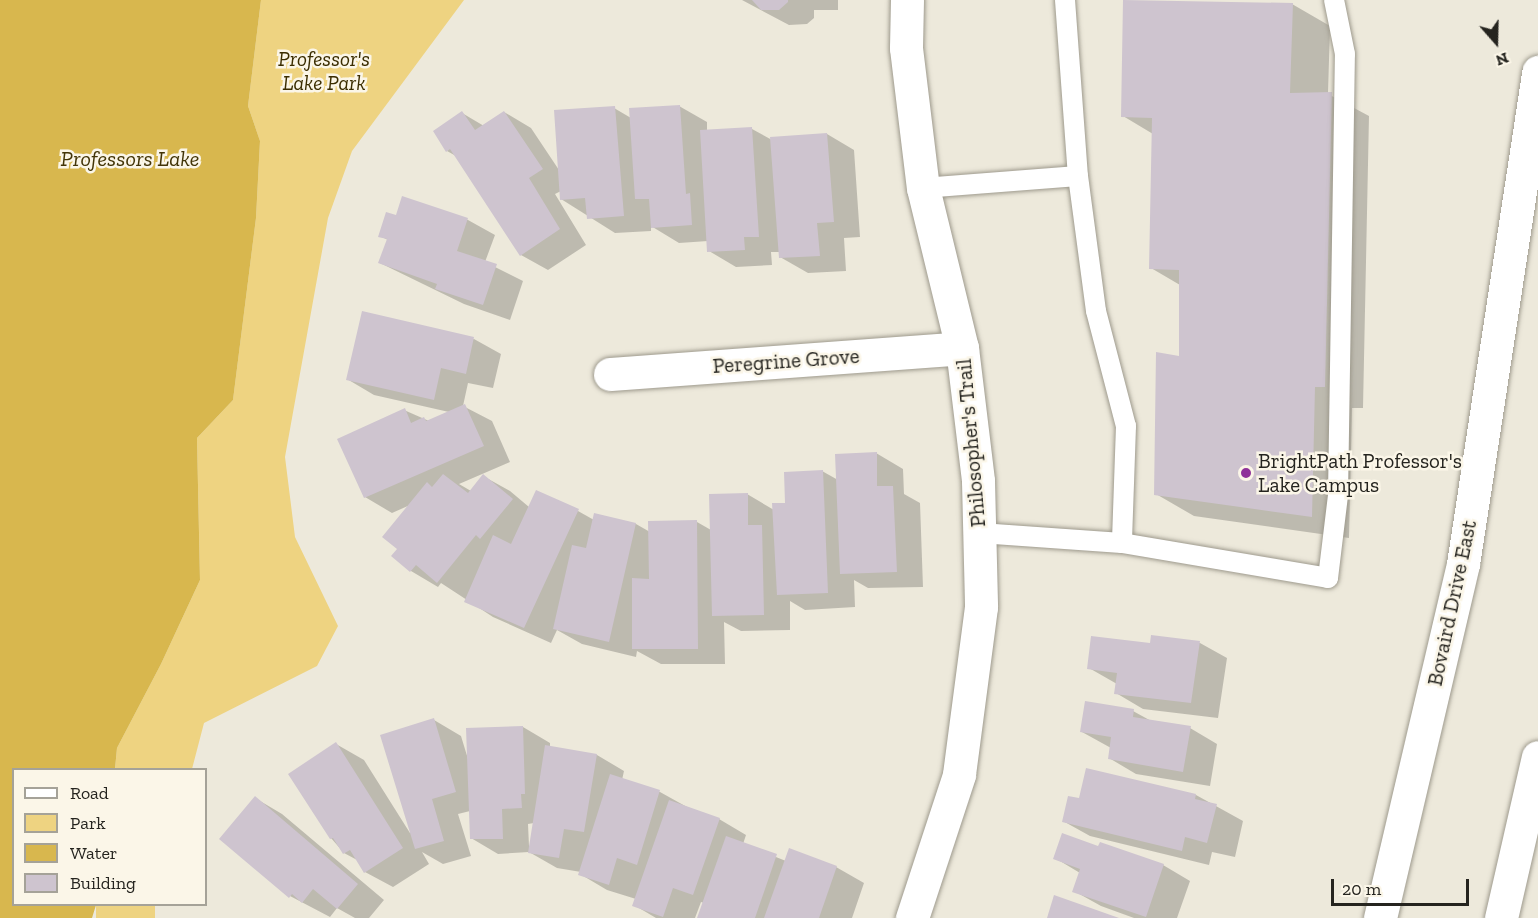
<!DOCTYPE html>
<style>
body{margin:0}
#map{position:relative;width:1538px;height:918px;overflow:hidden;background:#ede9db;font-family:"Zilla Slab",serif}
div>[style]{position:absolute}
.green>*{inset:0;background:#eed381;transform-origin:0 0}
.water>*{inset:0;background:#d8b74e}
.shadow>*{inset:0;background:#0003}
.building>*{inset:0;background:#cec4cf}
.roads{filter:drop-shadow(0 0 2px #9e9a8d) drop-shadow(0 0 2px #9e9a8d)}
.lane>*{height:20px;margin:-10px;padding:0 10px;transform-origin:10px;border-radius:10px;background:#fff}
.street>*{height:33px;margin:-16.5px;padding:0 16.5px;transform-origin:16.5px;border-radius:16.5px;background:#fff}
.secondary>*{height:33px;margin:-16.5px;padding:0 16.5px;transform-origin:16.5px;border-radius:16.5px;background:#fff}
.dots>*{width:16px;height:16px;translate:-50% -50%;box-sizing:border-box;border:3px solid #fbf6e8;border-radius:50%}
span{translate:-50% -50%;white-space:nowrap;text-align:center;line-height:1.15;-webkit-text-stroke:5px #fbf6e8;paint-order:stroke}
.park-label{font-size:21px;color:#3b2d00;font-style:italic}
.street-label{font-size:21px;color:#25241f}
.poi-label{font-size:21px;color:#25241f}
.left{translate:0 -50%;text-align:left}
.water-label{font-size:22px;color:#433507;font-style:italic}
.legend{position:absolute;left:12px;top:768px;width:195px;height:138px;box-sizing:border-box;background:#fbf6e8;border:2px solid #a5a298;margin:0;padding:8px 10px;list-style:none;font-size:18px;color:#25241f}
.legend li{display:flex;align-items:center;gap:12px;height:30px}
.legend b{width:30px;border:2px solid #a5a298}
.north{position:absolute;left:1466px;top:12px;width:60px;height:60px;-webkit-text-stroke:4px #fbf6e8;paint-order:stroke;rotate:160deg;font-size:16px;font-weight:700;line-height:24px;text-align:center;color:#25241f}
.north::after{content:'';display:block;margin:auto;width:21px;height:27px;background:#25241f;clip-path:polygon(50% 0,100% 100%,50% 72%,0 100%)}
.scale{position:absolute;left:1331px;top:879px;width:138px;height:27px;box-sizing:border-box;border:3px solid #25241f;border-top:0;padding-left:8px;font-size:18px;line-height:21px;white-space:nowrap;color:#25241f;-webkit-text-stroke:4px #fbf6e8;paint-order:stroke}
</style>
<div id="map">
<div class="green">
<div style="clip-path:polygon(261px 0,464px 0,352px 151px,328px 218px,285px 457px,295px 537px,338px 626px,317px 666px,204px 723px,192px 769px,115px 770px,117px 748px,161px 664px,200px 580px,197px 438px,233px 400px,256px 218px,260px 141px,248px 106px)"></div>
<div style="left:96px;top:905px;width:59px;height:14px"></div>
</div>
<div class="water">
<div style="clip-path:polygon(0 0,261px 0,248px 106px,260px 141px,256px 218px,233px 400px,197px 438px,200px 580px,161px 664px,117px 748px,115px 769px,14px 770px,14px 904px,96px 905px,92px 918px,0 918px)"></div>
</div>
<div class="shadow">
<div style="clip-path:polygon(742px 0,838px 0,838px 10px,814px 10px,814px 18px,807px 24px,789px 25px)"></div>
<div style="clip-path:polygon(1292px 4px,1330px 26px,1328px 94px,1369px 116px,1363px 408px,1352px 408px,1349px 538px,1194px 516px,1156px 494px,1180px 358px,1180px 285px,1151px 268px,1153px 134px,1123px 116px)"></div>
<div style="clip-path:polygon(679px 106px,707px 122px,707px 131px,752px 129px,772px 140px,827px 134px,854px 150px,860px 237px,844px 238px,846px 271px,808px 273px,780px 257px,780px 252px,771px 252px,772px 265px,736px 267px,709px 251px,708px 241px,679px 243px,651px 226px,651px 231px,615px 233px,561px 199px,561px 191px,555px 194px,586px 245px,548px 270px,521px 255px,456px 156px,447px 151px,462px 113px,484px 126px,504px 112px,531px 128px,559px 170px,614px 108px,631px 118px)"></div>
<div style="clip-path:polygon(403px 198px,468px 220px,495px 235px,485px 262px,523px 281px,510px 320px,464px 304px,380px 263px,388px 240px,380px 236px,397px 217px)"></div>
<div style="clip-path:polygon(474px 339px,501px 354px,493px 388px,468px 383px,463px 406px,492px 421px,510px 462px,459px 484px,471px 491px,483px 476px,510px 491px,529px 507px,578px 511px,594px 520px,595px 514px,636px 524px,650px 532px,697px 522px,711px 530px,747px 494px,774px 510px,787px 504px,822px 471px,838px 480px,876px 453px,903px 469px,904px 494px,920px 503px,923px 587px,868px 588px,854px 580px,855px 607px,805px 610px,790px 601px,790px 630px,741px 631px,724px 622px,725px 664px,661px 664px,637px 651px,636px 657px,582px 644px,557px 630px,551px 643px,493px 617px,441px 583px,438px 587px,411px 571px,393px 556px,399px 548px,410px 505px,392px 513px,365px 497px,404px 410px,429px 421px,449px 412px,374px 395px,347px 379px)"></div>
<div style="clip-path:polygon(1152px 636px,1200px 643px,1227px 658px,1218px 718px,1143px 709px,1116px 693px,1117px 684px,1089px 668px,1151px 645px)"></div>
<div style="clip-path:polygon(1133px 711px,1153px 722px,1190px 728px,1217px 744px,1210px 786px,1136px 774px,1109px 758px,1111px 748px,1082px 732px)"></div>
<div style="clip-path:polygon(evenodd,434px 720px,461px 736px,468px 759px,523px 727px,550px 743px,550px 747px,597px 755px,624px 771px,622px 780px,660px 792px,687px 807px,719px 819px,746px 835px,743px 844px,786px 861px,836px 867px,864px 883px,852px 918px,699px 918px,704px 903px,701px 902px,695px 918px,656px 918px,634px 905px,636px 899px,607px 890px,580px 874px,581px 872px,557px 868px,529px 852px,498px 854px,471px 838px,470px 811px,458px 814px,471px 856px,443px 864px,422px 852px,429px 864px,393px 887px,365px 872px,359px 861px,344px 853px,331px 838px,336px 744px,364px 760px,410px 833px,434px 720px,534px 823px,531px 846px,529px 846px,528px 824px,534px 823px)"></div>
<div style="clip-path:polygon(1196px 795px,1243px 821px,1235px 857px,1212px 852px,1209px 865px,1090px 836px,1063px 821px)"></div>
<div style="clip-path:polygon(255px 798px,282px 814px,384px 900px,369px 918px,355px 918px,337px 908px,330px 917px,290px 896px)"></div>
<div style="clip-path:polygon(1099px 848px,1163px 865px,1190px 881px,1177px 918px,1134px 918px,1101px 906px,1074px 891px,1080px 873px,1055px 858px)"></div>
</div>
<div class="building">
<div style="clip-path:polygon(752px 0,788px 0,788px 2px,779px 10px,761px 10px)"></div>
<div style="clip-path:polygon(1123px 0,1293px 3px,1290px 93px,1332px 92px,1325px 387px,1315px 387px,1312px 517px,1154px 495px,1156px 352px,1179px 356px,1179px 270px,1149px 269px,1152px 118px,1121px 117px)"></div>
<div style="clip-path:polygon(680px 105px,686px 194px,690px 193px,692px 225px,651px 228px,649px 199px,635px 199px,629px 108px)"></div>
<div style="clip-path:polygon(615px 106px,624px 216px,587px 219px,585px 198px,560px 200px,554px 110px)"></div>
<div style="clip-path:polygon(462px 111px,475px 130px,504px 111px,543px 169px,529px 178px,560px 229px,520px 256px,450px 149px,446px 152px,433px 131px)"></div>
<div style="clip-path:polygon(752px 127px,759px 237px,744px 237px,745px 250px,707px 252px,700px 130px)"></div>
<div style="clip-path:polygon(827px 133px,834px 222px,817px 223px,820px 256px,779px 258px,770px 137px)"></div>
<div style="clip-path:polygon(402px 196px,468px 218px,457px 251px,497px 264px,483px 305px,435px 289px,437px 284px,378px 263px,387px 239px,378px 237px,386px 212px,396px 215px)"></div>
<div style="clip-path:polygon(362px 311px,474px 337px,466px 374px,441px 368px,434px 400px,346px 380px)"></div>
<div style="clip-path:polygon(465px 404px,484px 446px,364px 498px,337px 439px,405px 408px,411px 423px,424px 417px,426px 421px)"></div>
<div style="clip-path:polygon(877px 452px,877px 486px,893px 486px,897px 572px,840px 574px,835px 454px)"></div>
<div style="clip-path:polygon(823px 470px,828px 593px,777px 595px,772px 503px,785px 503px,784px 472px)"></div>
<div style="clip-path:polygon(443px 474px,468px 493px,483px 474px,513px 499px,480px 539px,476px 535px,437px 583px,416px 565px,410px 572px,391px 556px,397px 549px,382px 537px,427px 482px,432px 487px)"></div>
<div style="clip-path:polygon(536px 490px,579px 509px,524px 628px,464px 602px,493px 535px,511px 544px)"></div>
<div style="clip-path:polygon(748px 493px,748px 525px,762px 525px,764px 615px,712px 616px,709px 494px)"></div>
<div style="clip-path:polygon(594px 513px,636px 523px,609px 642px,553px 629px,572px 545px,586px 548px)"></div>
<div style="clip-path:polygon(697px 520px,698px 649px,632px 649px,632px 578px,649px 579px,648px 521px)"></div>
<div style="clip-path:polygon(1151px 635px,1200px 641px,1191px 703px,1114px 694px,1117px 673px,1087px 669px,1091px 636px,1150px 643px)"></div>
<div style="clip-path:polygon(1085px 701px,1134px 709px,1133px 717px,1191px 726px,1183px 772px,1108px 759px,1111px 737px,1080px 732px)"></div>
<div style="clip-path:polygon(434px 718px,456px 792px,432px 799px,444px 841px,415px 849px,380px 735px)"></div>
<div style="clip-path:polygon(523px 726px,525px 794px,521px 794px,522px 808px,502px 809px,503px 839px,470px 839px,466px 728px)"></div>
<div style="clip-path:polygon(336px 742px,403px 848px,364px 873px,350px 850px,343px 854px,333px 838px,330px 839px,288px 774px)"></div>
<div style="clip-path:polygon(545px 745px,597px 754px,584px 832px,564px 829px,559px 858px,528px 853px)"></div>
<div style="clip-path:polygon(1086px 768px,1196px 794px,1195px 799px,1217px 804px,1207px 843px,1185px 837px,1182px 851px,1062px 822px,1068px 796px,1079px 798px)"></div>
<div style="clip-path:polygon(610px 774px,660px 790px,637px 865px,617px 858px,609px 885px,578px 875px)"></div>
<div style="clip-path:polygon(255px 796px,358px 884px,337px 909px,313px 889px,302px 903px,292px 894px,289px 898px,219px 839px)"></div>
<div style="clip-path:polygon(669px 800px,720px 818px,693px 895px,673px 888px,663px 917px,632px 906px)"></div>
<div style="clip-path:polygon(1062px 833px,1098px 846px,1100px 842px,1164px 864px,1146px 917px,1072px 892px,1080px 869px,1053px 859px)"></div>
<div style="clip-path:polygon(726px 836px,777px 854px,755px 918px,697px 918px)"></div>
<div style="clip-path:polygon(789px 848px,837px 866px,819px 918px,764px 918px)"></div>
<div style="clip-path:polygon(1054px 895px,1119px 918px,1047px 918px)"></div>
</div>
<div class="roads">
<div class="lane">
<div style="left:1065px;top:0;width:176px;rotate:85.8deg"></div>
<div style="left:1078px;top:176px;width:136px;rotate:82.4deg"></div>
<div style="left:1096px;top:311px;width:119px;rotate:75.4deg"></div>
<div style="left:1126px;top:426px;width:117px;rotate:92deg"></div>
<div style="left:1122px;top:543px;width:209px;rotate:9.6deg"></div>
<div style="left:1328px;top:578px;width:84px;rotate:-83.1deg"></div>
<div style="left:1338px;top:495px;width:441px;rotate:-89.1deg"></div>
<div style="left:1345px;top:54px;width:55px;rotate:-101.5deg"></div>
<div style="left:923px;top:188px;width:155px;rotate:-4.4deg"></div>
<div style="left:980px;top:533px;width:142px;rotate:4deg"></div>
</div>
<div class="street">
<div style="left:907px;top:0;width:48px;rotate:91.2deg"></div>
<div style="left:906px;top:48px;width:141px;rotate:83.1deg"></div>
<div style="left:923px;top:188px;width:165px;rotate:76.3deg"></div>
<div style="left:962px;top:348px;width:134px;rotate:83.1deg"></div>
<div style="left:978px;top:481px;width:126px;rotate:88.6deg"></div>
<div style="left:981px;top:607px;width:169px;rotate:97.5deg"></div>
<div style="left:959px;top:775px;width:151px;rotate:108.2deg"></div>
<div style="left:610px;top:374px;width:353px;rotate:-4.2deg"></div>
</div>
<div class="secondary">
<div style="left:1380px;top:918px;width:364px;rotate:-76.8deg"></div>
<div style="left:1463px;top:564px;width:498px;rotate:-81.3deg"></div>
<div style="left:1501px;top:918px;width:165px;rotate:-77.1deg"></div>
</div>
</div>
<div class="dots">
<div style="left:1246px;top:473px;background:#8f3099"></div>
</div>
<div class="park-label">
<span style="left:324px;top:71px">Professor's<br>Lake Park</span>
</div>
<div class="street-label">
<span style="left:786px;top:361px;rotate:-4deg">Peregrine Grove</span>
<span style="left:971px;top:443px;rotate:-95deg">Philosopher's Trail</span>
<span style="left:1452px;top:603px;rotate:-78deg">Bovaird Drive East</span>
</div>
<div class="poi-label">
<span class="left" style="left:1258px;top:473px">BrightPath Professor's<br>Lake Campus</span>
</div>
<div class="water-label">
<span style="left:130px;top:159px">Professors Lake</span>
</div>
<ul class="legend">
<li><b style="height:8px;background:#fff"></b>Road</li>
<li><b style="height:16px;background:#eed381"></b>Park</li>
<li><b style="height:16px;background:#d8b74e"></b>Water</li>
<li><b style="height:16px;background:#cec4cf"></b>Building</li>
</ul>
<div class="north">N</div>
<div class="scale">20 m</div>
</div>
